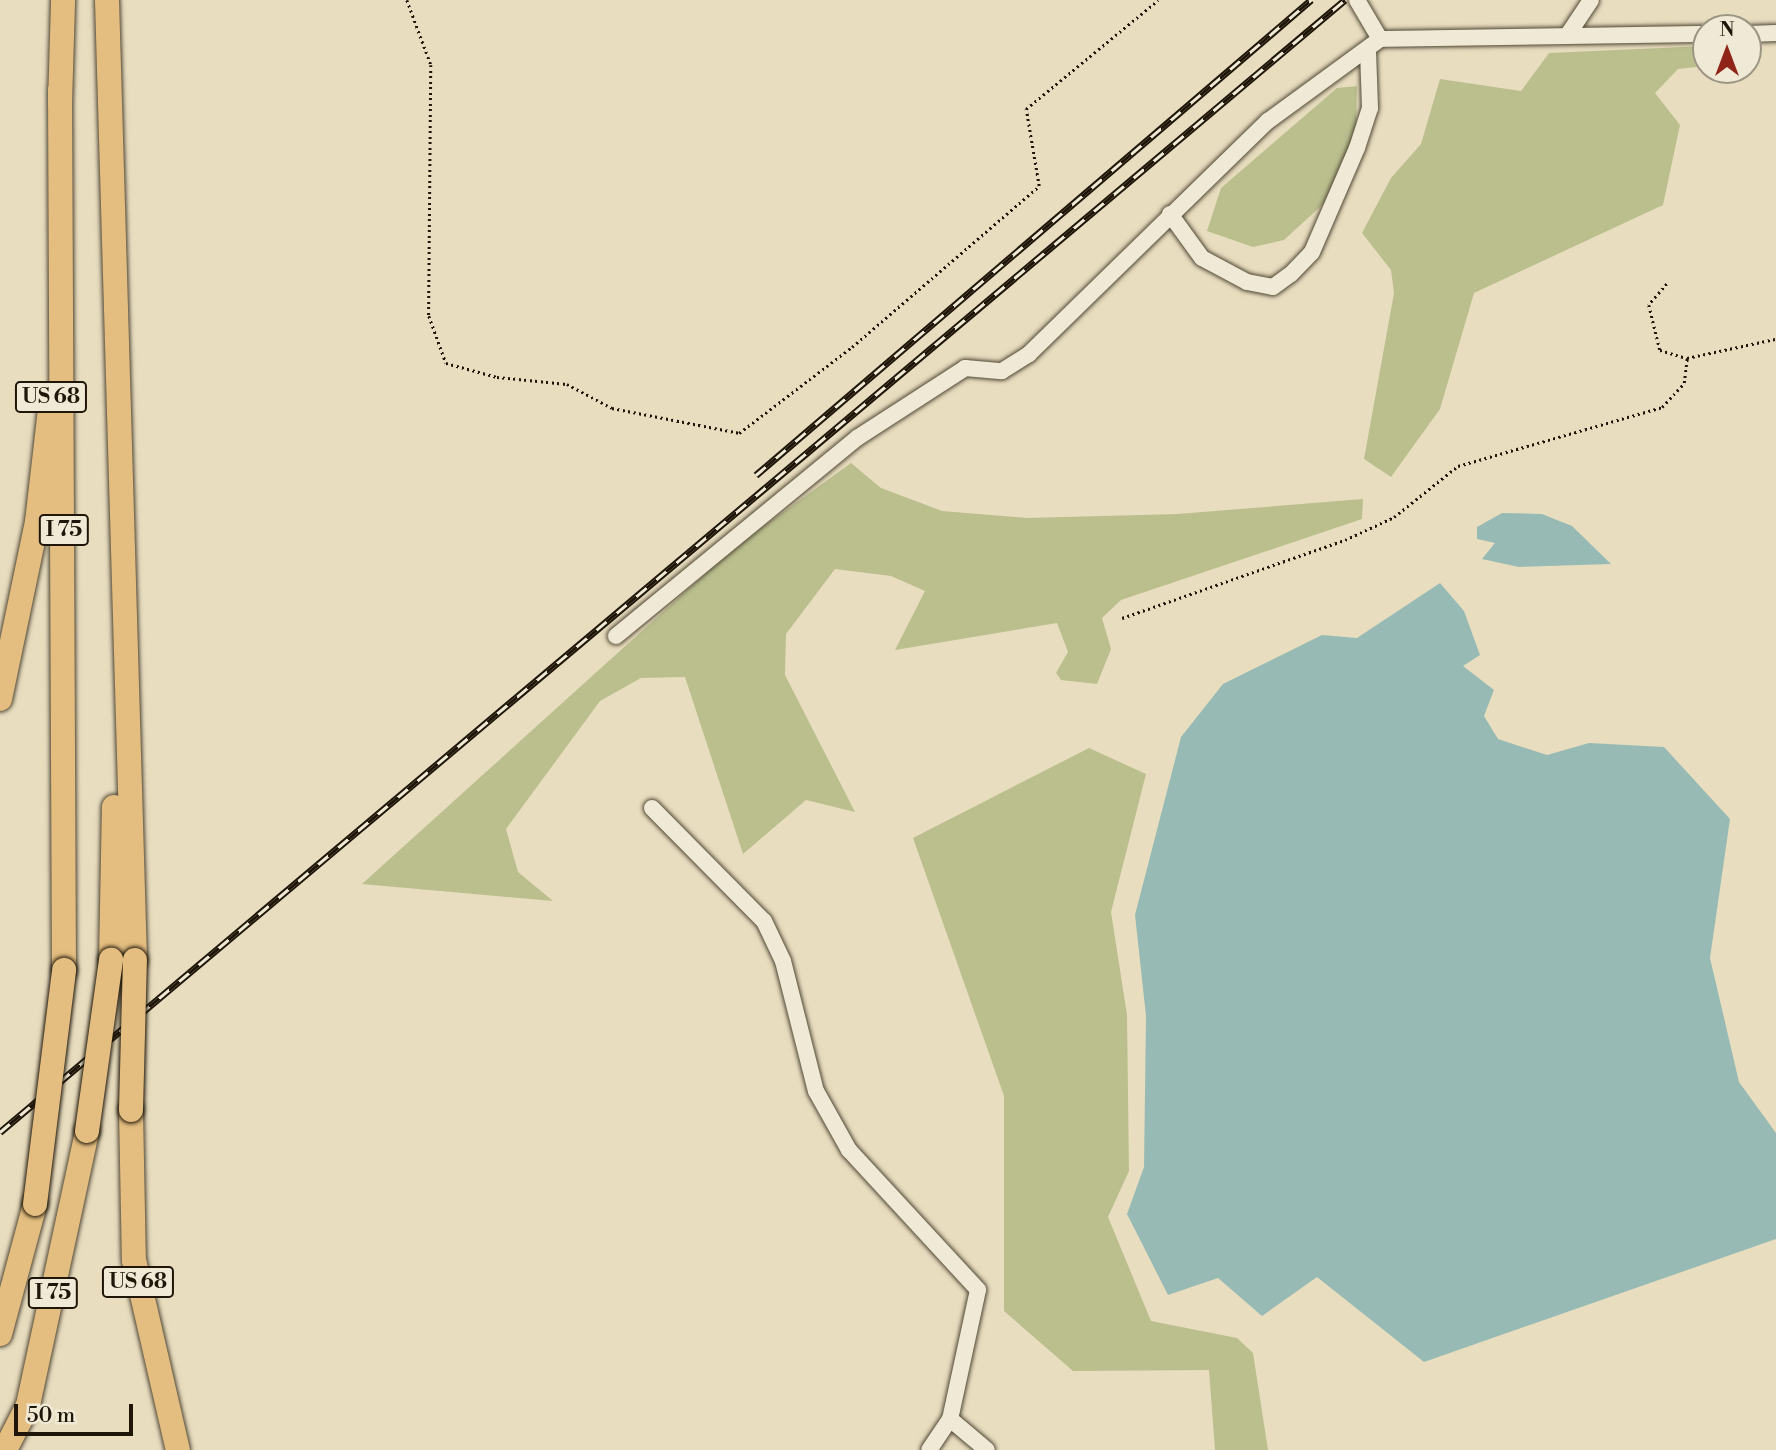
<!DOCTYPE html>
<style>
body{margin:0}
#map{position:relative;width:1776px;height:1450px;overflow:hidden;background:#e8ddbf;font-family:"Libre Bodoni",serif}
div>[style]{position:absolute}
.green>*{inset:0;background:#bbbf8e}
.water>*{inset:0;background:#97bbb4}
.path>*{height:2.5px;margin-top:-1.25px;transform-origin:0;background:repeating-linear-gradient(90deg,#1f1609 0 2px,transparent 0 5.5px)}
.roads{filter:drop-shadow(0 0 2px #514836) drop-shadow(0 0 2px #514836)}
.minor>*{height:16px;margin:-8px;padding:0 8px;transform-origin:8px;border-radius:8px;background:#f0e9d5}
.highway>*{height:24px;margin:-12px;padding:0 12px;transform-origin:12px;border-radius:12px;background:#e4be80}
.rail>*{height:7px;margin-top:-3.5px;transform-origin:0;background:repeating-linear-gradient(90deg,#f0e9d5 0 13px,#1f1609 0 26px);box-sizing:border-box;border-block:2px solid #1f1609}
.bridges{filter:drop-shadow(0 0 2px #1f1609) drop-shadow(0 0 2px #1f1609)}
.highway-bridge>*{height:24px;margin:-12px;padding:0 12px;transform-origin:12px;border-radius:12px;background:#e4be80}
span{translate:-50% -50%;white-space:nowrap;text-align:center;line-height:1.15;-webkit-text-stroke:7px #f0e9d5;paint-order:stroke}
.shield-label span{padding:2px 5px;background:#f0e9d5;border:2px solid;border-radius:5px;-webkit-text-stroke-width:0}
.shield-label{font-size:21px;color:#1f1609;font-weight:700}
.north{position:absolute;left:1692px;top:14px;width:70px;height:70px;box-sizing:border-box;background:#f0e9d5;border:2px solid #9c9583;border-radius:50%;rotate:0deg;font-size:19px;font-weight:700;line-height:28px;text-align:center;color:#1f1609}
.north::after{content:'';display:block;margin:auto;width:24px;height:32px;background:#8f2418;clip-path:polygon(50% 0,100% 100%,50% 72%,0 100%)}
.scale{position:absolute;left:14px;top:1404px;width:119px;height:32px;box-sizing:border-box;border:4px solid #1f1609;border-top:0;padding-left:9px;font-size:21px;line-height:24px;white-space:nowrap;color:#1f1609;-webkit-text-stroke:5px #f0e9d5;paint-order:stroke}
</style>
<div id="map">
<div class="green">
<div style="clip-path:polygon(1706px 46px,1706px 66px,1678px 69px,1655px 93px,1680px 125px,1663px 205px,1474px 293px,1440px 409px,1391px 477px,1364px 459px,1394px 293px,1391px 270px,1362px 233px,1391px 178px,1421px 144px,1440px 79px,1521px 91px,1549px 53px)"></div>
<div style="clip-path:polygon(1357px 86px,1356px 128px,1332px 196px,1284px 240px,1253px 247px,1207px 231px,1221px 188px,1337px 88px)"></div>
<div style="clip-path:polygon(851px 463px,881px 488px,942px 511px,1027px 518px,1178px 514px,1363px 499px,1362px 519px,1121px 600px,1102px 618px,1111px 649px,1097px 684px,1061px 680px,1056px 673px,1068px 652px,1057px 623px,895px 650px,925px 591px,891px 576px,835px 569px,786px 634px,785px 675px,855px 812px,806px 800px,743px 854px,685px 677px,641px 678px,600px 701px,506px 829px,518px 872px,553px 901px,362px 884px,735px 547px)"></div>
<div style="clip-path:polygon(1089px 748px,1146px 774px,1111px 912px,1127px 1015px,1129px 1171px,1108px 1217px,1151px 1321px,1237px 1338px,1253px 1353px,1268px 1450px,1215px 1450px,1209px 1370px,1073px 1371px,1004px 1311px,1004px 1096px,913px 838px)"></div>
</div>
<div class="water">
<div style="clip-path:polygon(1502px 513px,1542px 514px,1572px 526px,1611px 564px,1519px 567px,1482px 559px,1495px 543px,1477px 539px,1477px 527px)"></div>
<div style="clip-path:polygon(1440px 583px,1464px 611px,1480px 655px,1463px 666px,1494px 690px,1484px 716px,1498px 739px,1547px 755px,1589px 743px,1664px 747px,1730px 819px,1710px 958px,1739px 1082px,1776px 1133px,1776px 1239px,1424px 1362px,1317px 1277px,1262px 1316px,1218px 1278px,1168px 1295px,1127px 1214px,1144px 1167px,1146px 1016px,1135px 915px,1181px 737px,1223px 684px,1322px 635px,1357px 638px)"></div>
</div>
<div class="path">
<div style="left:407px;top:0;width:69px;rotate:69.7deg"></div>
<div style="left:431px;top:65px;width:251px;rotate:90.5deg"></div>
<div style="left:429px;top:316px;width:50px;rotate:70.1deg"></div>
<div style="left:446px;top:363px;width:53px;rotate:15.4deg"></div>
<div style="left:497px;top:377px;width:70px;rotate:5.7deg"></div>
<div style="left:567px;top:384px;width:51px;rotate:28.1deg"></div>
<div style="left:612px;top:408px;width:129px;rotate:11.1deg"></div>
<div style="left:739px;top:433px;width:142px;rotate:-37.3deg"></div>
<div style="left:852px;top:347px;width:247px;rotate:-40.7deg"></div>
<div style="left:1039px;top:186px;width:78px;rotate:-99.6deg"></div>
<div style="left:1026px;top:109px;width:171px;rotate:-39.5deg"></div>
<div style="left:1667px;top:284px;width:28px;rotate:131deg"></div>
<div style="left:1649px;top:305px;width:46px;rotate:76.3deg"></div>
<div style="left:1660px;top:350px;width:28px;rotate:17deg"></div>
<div style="left:1687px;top:358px;width:90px;rotate:-12.2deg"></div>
<div style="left:1122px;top:618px;width:236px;rotate:-19.3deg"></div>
<div style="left:1345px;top:540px;width:54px;rotate:-25.1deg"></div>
<div style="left:1394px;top:517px;width:82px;rotate:-38.6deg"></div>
<div style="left:1458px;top:466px;width:212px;rotate:-16.1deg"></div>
<div style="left:1662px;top:407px;width:33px;rotate:-47deg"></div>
<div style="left:1684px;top:383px;width:25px;rotate:-83deg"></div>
</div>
<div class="roads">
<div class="minor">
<div style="left:1357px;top:0;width:45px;rotate:59.5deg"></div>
<div style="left:1748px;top:34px;width:28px;rotate:-2deg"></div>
<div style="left:1567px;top:36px;width:43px;rotate:-56.3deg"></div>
<div style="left:1170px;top:214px;width:54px;rotate:54deg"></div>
<div style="left:1202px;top:258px;width:51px;rotate:28.1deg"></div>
<div style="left:1247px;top:282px;width:26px;rotate:11deg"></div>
<div style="left:1273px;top:287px;width:22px;rotate:-36deg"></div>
<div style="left:1291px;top:274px;width:30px;rotate:-46deg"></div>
<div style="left:1312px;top:252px;width:113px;rotate:-66.6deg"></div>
<div style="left:1357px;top:148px;width:42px;rotate:-72deg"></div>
<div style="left:1370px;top:108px;width:58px;rotate:-92deg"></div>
<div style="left:616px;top:636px;width:312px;rotate:-39.4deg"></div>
<div style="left:857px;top:438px;width:129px;rotate:-32.9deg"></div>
<div style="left:965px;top:368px;width:37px;rotate:5deg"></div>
<div style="left:1002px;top:371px;width:32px;rotate:-32deg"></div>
<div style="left:1029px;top:354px;width:334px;rotate:-44.3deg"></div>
<div style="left:1268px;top:121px;width:139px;rotate:-36.2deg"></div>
<div style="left:1380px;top:39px;width:326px;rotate:-0.9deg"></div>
<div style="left:652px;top:808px;width:159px;rotate:45.3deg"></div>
<div style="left:764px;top:921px;width:44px;rotate:64.6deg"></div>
<div style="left:783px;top:961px;width:134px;rotate:75.8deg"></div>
<div style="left:816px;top:1091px;width:68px;rotate:60.8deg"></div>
<div style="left:849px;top:1150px;width:190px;rotate:47.3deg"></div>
<div style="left:978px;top:1290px;width:132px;rotate:102.2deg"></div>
<div style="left:950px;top:1419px;width:37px;rotate:124deg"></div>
<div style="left:950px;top:1419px;width:48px;rotate:40deg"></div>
</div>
<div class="highway">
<div style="left:107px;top:0;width:960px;rotate:88.33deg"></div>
<div style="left:60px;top:90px;width:880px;rotate:89.74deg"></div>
<div style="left:60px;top:104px;width:104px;rotate:-88.3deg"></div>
<div style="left:0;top:699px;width:181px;rotate:-78.2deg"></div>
<div style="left:37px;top:522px;width:113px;rotate:-83.4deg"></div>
<div style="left:111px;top:960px;width:153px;rotate:-88.9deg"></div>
<div style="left:131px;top:1110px;width:150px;rotate:88.9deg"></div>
<div style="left:134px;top:1260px;width:195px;rotate:77deg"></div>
<div style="left:0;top:1334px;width:135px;rotate:-74.9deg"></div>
<div style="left:5px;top:1450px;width:51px;rotate:-62.9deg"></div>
<div style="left:28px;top:1405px;width:280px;rotate:-77.8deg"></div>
</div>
</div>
<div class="rail">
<div style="left:756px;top:475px;width:731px;rotate:-40.56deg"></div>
<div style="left:0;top:1132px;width:1758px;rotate:-40.09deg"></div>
</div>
<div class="bridges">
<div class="highway-bridge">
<div style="left:131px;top:1110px;width:150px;rotate:-88.5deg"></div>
<div style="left:87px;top:1131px;width:173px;rotate:-82deg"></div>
<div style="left:35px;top:1204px;width:236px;rotate:-82.9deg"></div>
</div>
</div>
<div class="shield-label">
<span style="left:51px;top:397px">US 68</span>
<span style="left:64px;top:530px">I 75</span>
<span style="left:138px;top:1282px">US 68</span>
<span style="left:53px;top:1293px">I 75</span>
</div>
<div class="north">N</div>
<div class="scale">50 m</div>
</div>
